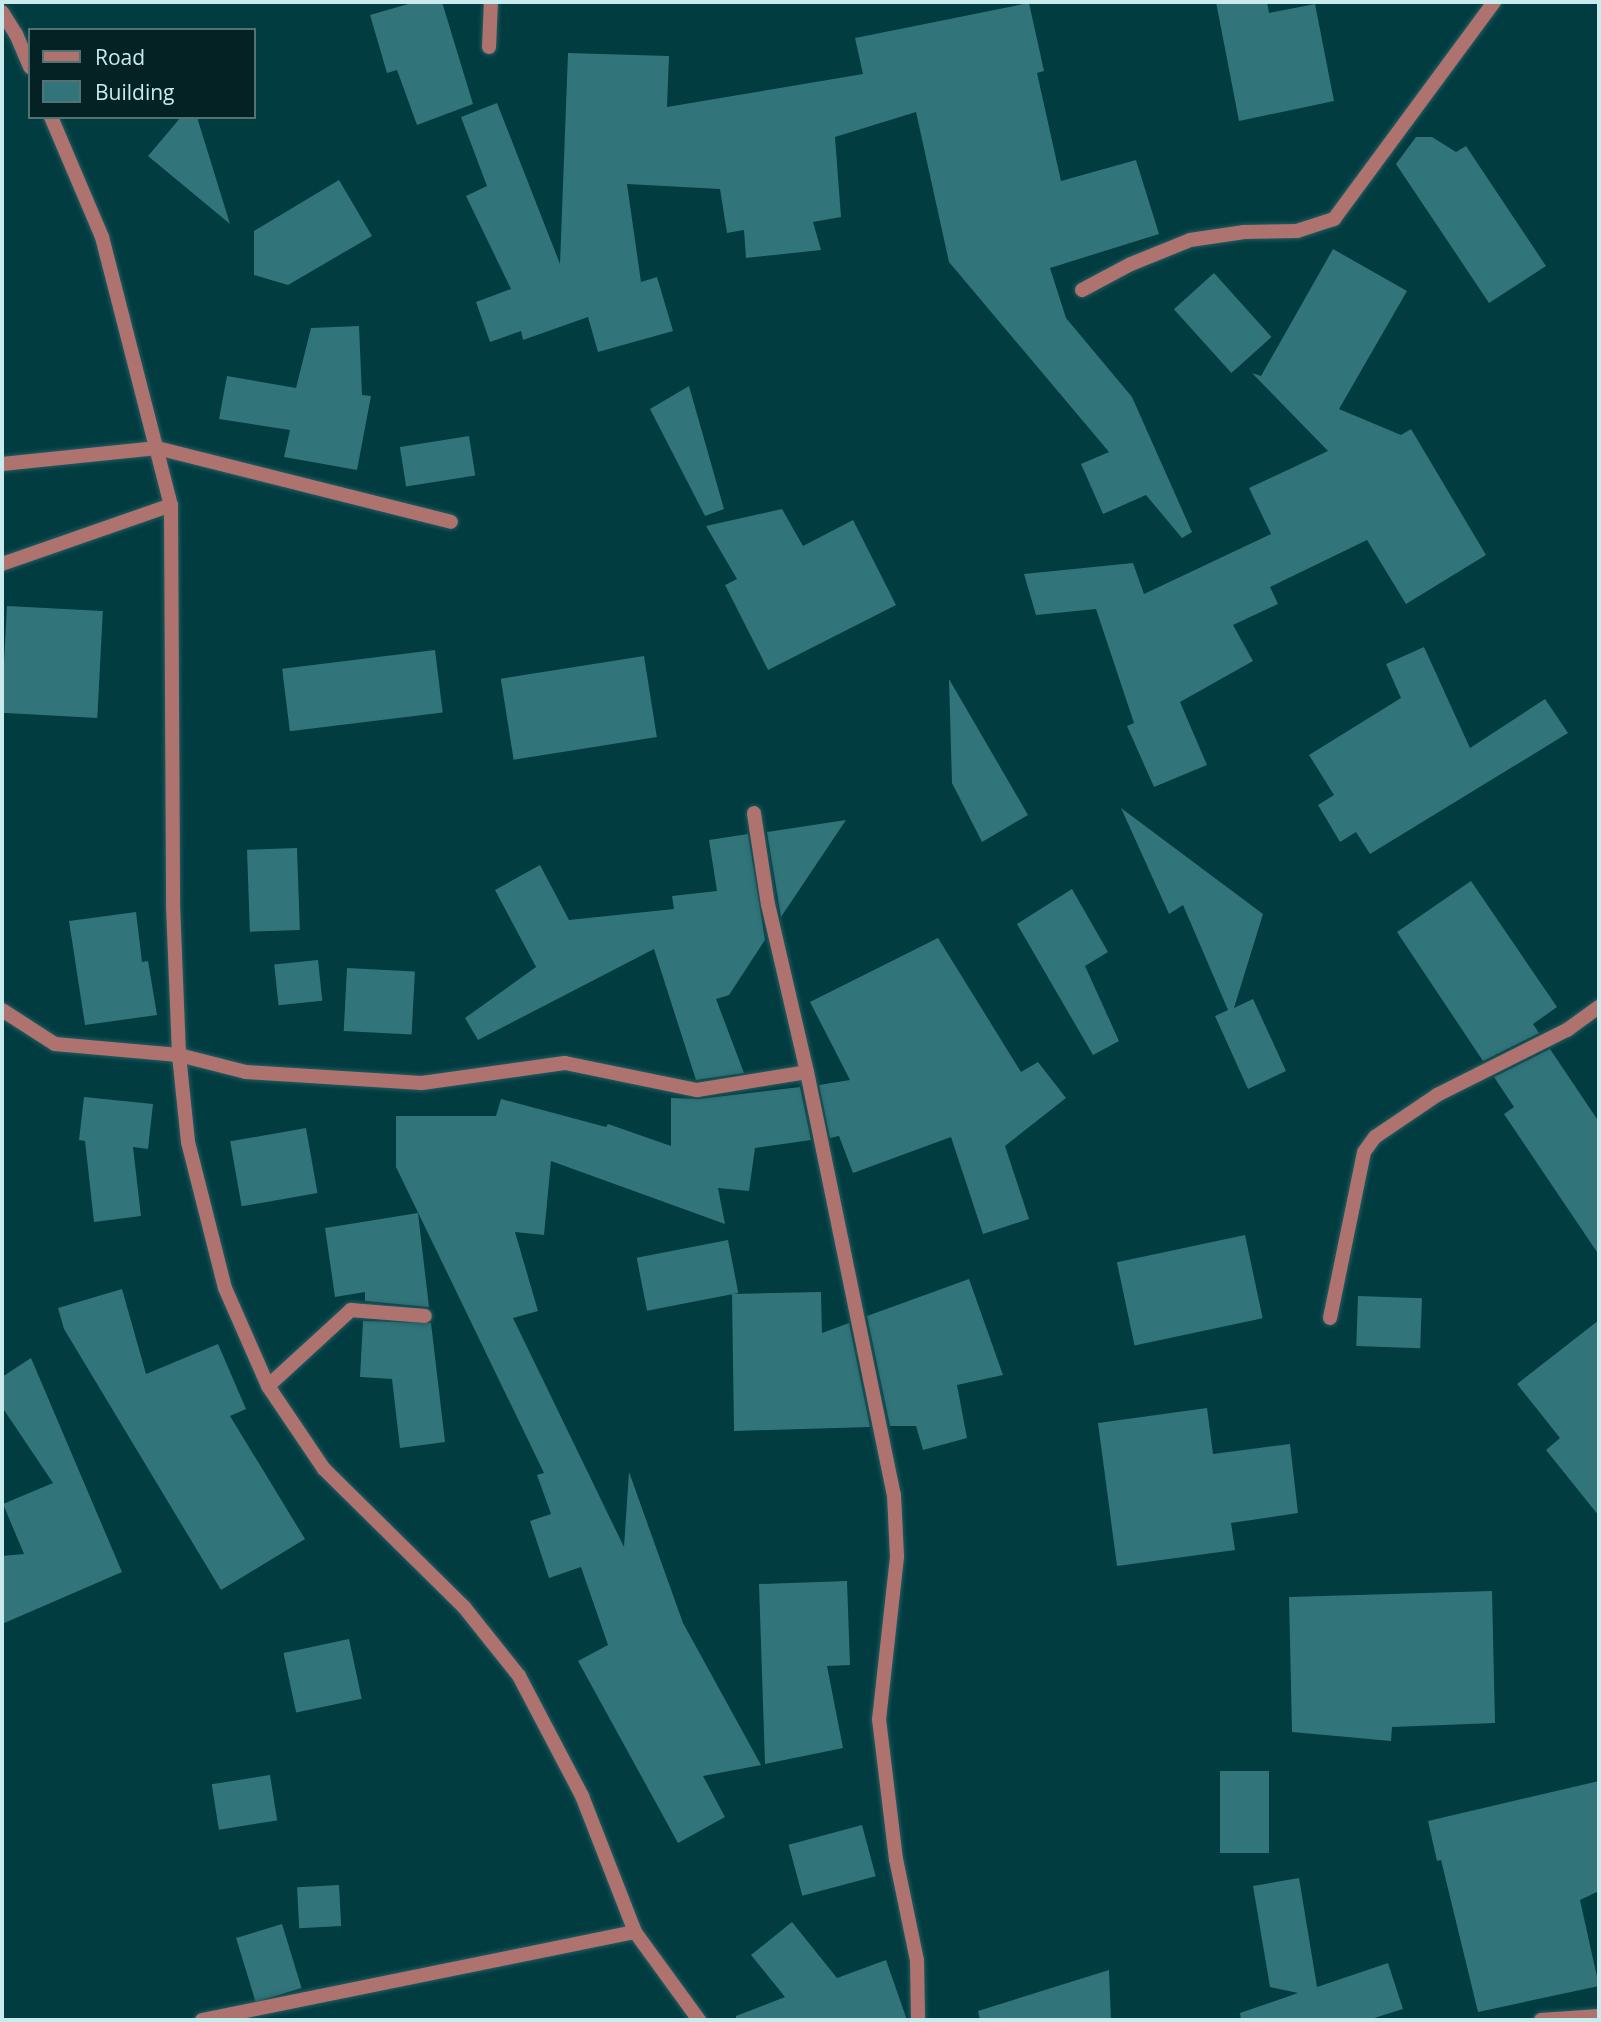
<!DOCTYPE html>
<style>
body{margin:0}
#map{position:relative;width:1601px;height:2022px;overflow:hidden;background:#013c41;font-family:"Open Sans",sans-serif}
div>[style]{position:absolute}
.building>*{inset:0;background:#31747a;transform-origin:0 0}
.roads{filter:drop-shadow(0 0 2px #255c60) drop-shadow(0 0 2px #255c60)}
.street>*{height:14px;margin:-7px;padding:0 7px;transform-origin:7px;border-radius:7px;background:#af736f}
span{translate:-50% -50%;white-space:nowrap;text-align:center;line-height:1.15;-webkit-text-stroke:6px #042123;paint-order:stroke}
.frame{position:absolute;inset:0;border:4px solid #caebee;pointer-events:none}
.legend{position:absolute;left:28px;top:28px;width:228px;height:91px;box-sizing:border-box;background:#042123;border:2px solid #537274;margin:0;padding:9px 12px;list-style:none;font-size:21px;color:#caebee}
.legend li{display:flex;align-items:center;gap:14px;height:35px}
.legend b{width:35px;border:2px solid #537274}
</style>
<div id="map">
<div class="building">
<div style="clip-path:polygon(415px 2px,442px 2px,473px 104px,417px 125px,397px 70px,387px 73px,370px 15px)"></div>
<div style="clip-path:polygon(1216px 2px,1267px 2px,1269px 13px,1315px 4px,1334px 101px,1239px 121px)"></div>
<div style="clip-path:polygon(1029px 3px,1044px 71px,1037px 73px,1061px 181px,1136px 160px,1159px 234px,1050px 268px,1066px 318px,1132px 397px,1192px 532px,1182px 538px,1146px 495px,1103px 514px,1081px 464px,1109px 452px,949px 262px,916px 112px,835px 137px,841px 217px,813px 222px,821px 250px,746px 258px,744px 230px,727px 233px,720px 189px,627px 184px,641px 282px,657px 277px,673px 331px,598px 352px,588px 317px,523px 340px,521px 331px,490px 342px,476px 302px,511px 289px,466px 196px,487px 186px,461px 117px,497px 103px,560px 264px,568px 53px,669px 56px,667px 107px,863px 74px,855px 38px)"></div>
<div style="clip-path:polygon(181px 117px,197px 117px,230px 224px,148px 156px)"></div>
<div style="clip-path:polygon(1416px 137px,1432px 137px,1456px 152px,1466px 146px,1546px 266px,1489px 303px,1396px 164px)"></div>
<div style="clip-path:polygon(339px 180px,372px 236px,288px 285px,254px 275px,254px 231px)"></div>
<div style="clip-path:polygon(1333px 249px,1407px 291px,1339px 409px,1401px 435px,1411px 429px,1486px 555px,1406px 604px,1367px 540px,1270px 587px,1278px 604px,1233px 625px,1253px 661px,1180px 702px,1207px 765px,1154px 787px,1127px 726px,1134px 723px,1096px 609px,1036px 615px,1024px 574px,1133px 563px,1144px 594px,1271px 534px,1249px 488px,1328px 451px,1252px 373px,1261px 376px)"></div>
<div style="left:1214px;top:273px;width:86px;height:54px;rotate:48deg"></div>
<div style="clip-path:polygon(359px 326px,362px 395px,371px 396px,357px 470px,284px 457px,290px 430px,219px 419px,227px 376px,296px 388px,311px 328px)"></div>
<div style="clip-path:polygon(689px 386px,724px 509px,705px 516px,650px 409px)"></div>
<div style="left:469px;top:436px;width:40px;height:70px;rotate:81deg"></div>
<div style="clip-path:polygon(782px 509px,803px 546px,853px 520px,896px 605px,768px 670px,725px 585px,737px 579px,706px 526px)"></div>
<div style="left:7px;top:606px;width:96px;height:107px;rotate:3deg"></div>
<div style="clip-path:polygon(1424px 647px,1470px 748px,1545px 699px,1568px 733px,1370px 854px,1356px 832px,1340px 842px,1318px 805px,1334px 795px,1309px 755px,1401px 698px,1386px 664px)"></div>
<div style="left:435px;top:650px;width:63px;height:154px;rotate:83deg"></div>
<div style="left:644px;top:656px;width:82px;height:145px;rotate:81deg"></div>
<div style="clip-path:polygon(949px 679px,1028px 815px,982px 842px,952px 783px)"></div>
<div style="clip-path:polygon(1121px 808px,1263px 914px,1234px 1008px,1253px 999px,1286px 1071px,1248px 1089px,1215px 1016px,1228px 1010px,1183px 905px,1169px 914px)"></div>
<div style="clip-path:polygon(846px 820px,781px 917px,767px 832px)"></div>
<div style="clip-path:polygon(748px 834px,765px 940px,729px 995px,716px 999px,744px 1073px,696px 1080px,654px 949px,478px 1040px,465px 1018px,536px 967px,495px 890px,540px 865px,569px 920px,674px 909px,672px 896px,717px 891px,709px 840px)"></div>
<div style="left:297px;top:848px;width:82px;height:50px;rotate:88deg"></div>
<div style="clip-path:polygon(1471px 881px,1557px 1007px,1533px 1024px,1539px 1033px,1483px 1061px,1397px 932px)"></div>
<div style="clip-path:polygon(1072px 889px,1108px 952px,1085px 966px,1119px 1041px,1093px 1055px,1017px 924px)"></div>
<div style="clip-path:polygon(136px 912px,142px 962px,148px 961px,157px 1015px,85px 1025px,69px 921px)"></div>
<div style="clip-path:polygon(938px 938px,1021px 1072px,1038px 1062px,1066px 1098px,1005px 1146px,1029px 1219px,983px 1234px,951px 1137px,853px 1173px,839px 1136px,830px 1138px,819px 1085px,850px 1080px,810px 1002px)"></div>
<div style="left:318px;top:960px;width:41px;height:44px;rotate:84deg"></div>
<div style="left:347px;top:968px;width:68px;height:63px;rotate:3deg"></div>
<div style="clip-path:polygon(1550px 1049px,1599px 1122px,1599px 1255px,1504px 1114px,1514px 1107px,1494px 1077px)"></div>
<div style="clip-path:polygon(800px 1087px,811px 1140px,755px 1148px,749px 1191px,718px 1188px,725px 1224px,551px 1161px,544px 1235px,515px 1232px,538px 1311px,513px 1318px,624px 1547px,629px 1472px,683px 1623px,761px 1765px,703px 1776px,725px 1817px,678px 1843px,578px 1661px,608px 1645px,581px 1567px,549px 1578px,530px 1521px,551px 1514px,537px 1475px,544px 1473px,396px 1167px,396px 1116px,496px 1116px,501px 1099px,606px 1127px,608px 1124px,671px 1146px,671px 1098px,699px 1099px)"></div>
<div style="clip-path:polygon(84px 1097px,153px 1104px,148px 1149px,133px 1147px,141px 1216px,94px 1222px,85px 1141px,79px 1140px)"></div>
<div style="left:306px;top:1128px;width:66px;height:77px;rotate:80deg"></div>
<div style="clip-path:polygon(418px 1213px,429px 1307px,365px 1301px,365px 1292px,335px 1297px,325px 1228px)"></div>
<div style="left:1245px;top:1235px;width:85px;height:131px;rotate:78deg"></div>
<div style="left:728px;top:1240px;width:54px;height:93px;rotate:79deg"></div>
<div style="clip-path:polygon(969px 1279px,1003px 1375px,957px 1385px,967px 1438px,923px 1450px,916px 1426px,890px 1426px,867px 1316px)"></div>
<div style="clip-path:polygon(122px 1289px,146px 1374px,218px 1344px,246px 1409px,230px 1416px,305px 1539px,221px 1590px,64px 1329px,58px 1308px)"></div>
<div style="clip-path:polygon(821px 1292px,822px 1333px,849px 1323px,870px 1427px,734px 1431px,732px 1294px)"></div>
<div style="left:1358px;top:1296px;width:64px;height:50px;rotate:2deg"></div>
<div style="clip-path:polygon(1599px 1320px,1599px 1516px,1546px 1450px,1560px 1438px,1517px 1384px)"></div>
<div style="clip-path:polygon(363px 1321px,431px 1323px,445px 1442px,400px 1448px,392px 1379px,360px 1377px)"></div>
<div style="clip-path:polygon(31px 1358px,122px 1572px,2px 1624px,2px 1556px,24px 1554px,3px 1504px,53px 1483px,2px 1407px,2px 1377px)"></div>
<div style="clip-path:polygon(1207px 1408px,1213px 1454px,1290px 1444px,1298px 1513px,1231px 1523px,1235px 1550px,1117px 1566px,1098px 1423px)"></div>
<div style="clip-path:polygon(847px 1581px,850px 1665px,827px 1666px,843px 1748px,765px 1764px,759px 1584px)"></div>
<div style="clip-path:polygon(1492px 1591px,1495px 1723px,1392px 1727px,1391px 1741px,1292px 1732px,1289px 1597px)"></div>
<div style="left:349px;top:1639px;width:61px;height:67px;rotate:78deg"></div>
<div style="left:1220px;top:1771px;width:49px;height:82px"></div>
<div style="left:270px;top:1775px;width:46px;height:59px;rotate:81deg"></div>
<div style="clip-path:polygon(1599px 1781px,1599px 1891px,1580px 1900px,1599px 1986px,1478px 2012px,1441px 1860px,1437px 1861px,1428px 1821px)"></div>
<div style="left:862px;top:1825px;width:53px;height:76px;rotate:75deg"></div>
<div style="clip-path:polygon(1299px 1878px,1317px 1987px,1388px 1963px,1403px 2009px,1368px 2020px,1241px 2020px,1240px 2013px,1298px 1993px,1270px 1987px,1253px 1886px)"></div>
<div style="left:339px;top:1885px;width:41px;height:42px;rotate:87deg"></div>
<div style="clip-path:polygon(792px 1922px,837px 1978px,886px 1960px,907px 2020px,736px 2020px,736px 2016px,785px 1997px,751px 1955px)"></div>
<div style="left:282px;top:1924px;width:67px;height:48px;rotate:73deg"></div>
<div style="clip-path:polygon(1109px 1970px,1111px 2020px,980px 2020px,978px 2011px)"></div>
</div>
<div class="roads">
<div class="street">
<div style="left:2px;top:12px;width:26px;rotate:58deg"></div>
<div style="left:16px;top:34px;width:36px;rotate:67deg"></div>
<div style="left:489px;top:47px;width:45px;rotate:-87.5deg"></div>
<div style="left:51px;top:117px;width:130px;rotate:67deg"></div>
<div style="left:102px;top:237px;width:277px;rotate:75.6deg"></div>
<div style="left:171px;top:505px;width:400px;rotate:89.7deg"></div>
<div style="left:173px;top:905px;width:150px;rotate:87.7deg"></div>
<div style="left:179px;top:1055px;width:87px;rotate:84.1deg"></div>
<div style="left:188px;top:1142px;width:151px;rotate:75.8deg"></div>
<div style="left:225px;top:1288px;width:107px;rotate:66.3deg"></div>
<div style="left:268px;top:1386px;width:100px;rotate:56deg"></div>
<div style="left:324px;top:1469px;width:197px;rotate:44.6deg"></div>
<div style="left:464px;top:1607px;width:88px;rotate:51.4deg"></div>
<div style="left:519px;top:1676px;width:136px;rotate:62.3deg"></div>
<div style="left:582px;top:1796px;width:146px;rotate:68.7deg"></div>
<div style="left:635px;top:1932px;width:109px;rotate:54deg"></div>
<div style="left:1082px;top:290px;width:55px;rotate:-28deg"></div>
<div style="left:1131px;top:264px;width:64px;rotate:-22.1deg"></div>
<div style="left:1190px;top:240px;width:55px;rotate:-8.4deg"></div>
<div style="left:1244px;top:232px;width:53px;rotate:-1.1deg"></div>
<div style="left:1297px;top:231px;width:39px;rotate:-18deg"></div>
<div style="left:1334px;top:219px;width:270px;rotate:-53.6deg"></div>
<div style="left:2px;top:464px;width:156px;rotate:-5.9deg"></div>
<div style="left:157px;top:448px;width:303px;rotate:14.1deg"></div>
<div style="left:2px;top:564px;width:179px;rotate:-19.2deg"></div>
<div style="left:2px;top:1010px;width:63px;rotate:32.7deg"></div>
<div style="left:55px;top:1044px;width:124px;rotate:5.1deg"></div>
<div style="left:179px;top:1055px;width:69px;rotate:14.2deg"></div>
<div style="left:246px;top:1072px;width:176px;rotate:3.6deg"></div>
<div style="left:422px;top:1083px;width:144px;rotate:-8deg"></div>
<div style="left:565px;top:1063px;width:135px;rotate:11.6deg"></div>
<div style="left:697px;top:1090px;width:111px;rotate:-9.3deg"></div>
<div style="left:807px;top:1072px;width:171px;rotate:-103.1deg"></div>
<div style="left:768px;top:905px;width:93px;rotate:-98.7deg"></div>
<div style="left:807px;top:1072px;width:432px;rotate:78.4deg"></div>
<div style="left:894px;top:1495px;width:62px;rotate:87.2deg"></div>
<div style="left:897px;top:1557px;width:163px;rotate:96.3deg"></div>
<div style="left:879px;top:1719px;width:141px;rotate:83.1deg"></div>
<div style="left:896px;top:1859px;width:103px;rotate:78.3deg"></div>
<div style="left:917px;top:1960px;width:60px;rotate:89deg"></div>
<div style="left:1330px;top:1318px;width:169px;rotate:-78.4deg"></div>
<div style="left:1364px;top:1152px;width:19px;rotate:-54deg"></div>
<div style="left:1375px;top:1137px;width:75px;rotate:-34.1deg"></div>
<div style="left:1437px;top:1095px;width:145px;rotate:-26.6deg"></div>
<div style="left:1567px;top:1030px;width:39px;rotate:-36deg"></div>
<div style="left:268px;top:1386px;width:113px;rotate:-42.5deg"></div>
<div style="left:351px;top:1310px;width:74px;rotate:4.6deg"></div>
<div style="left:202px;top:2020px;width:442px;rotate:-11.5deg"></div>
<div style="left:1541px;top:2020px;width:58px;rotate:-3.9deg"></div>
</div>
</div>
<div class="frame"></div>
<ul class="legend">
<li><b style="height:9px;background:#af736f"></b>Road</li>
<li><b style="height:19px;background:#31747a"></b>Building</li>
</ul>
</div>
